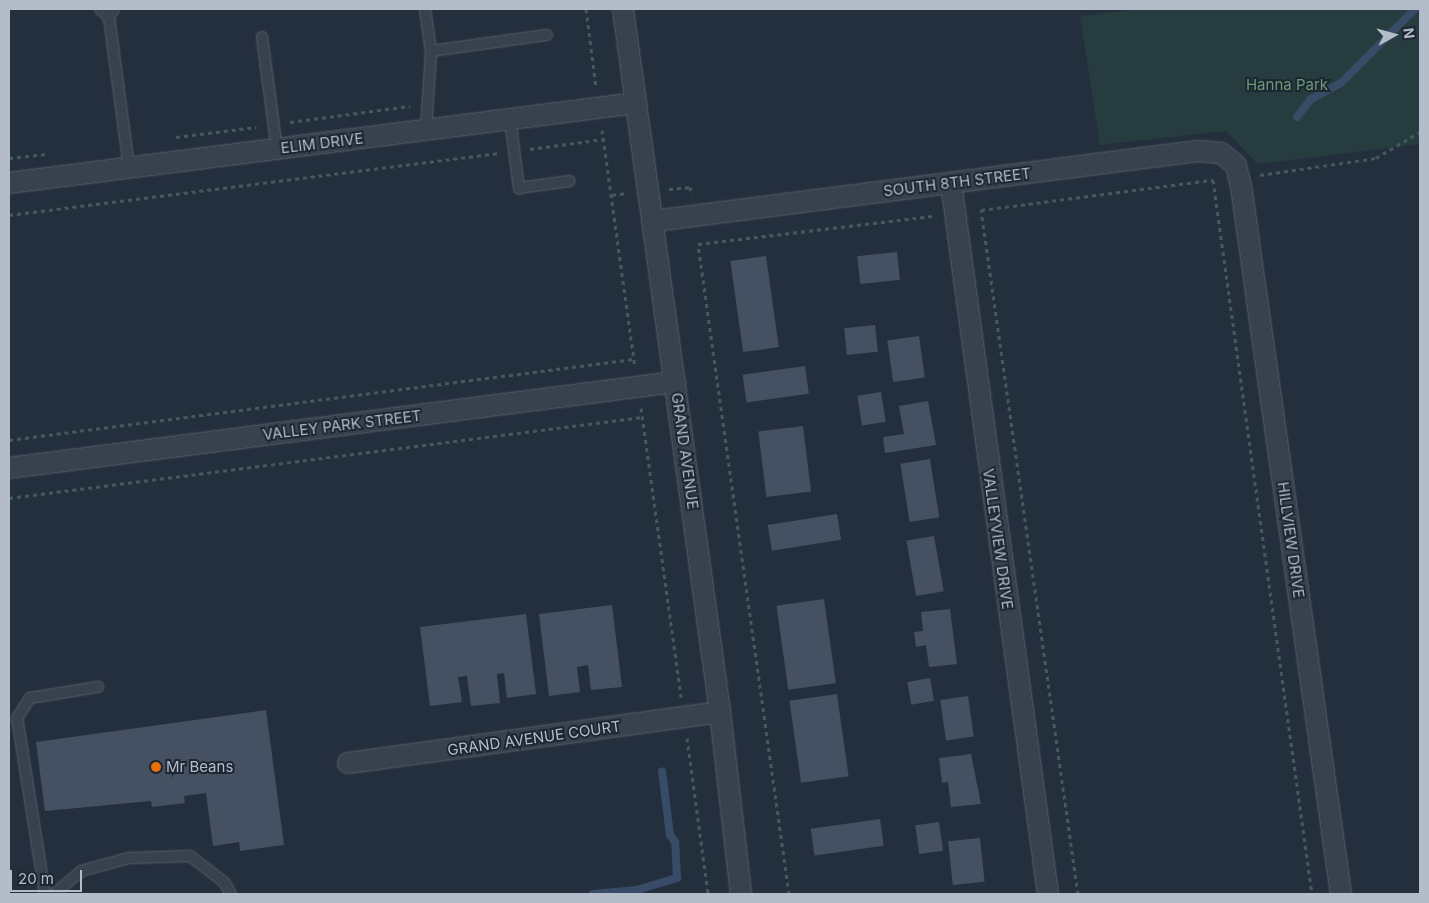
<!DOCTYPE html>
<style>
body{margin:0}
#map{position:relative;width:1429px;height:903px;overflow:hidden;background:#242f3e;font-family:Inter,sans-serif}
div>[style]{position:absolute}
.green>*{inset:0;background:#263c3f}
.stream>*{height:8px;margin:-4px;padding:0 4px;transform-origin:4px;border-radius:4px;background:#394c67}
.building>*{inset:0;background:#455162;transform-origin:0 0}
.path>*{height:3px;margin-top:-1.5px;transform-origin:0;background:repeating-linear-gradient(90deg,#44595c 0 4px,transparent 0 8px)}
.roads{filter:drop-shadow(0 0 1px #565f6c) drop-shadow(0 0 1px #565f6c)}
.lane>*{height:10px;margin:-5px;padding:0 5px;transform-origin:5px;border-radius:5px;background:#38414e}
.street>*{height:20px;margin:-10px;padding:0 10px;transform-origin:10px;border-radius:10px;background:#38414e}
.dots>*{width:14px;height:14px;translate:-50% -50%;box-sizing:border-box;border:2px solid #1d2633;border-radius:50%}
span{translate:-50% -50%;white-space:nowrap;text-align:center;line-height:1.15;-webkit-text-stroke:4px #1d2633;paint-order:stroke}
.park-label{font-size:15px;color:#6b9a76}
.street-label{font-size:15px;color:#b4bcc9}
.poi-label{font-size:15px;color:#b4bcc9}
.left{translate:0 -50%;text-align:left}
.frame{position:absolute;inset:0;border:10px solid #b4bcc9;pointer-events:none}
.north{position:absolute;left:1369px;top:10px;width:50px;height:50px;-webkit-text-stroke:4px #1d2633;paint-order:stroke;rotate:83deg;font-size:14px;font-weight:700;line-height:20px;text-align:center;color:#b4bcc9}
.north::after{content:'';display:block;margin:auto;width:18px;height:22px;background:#b4bcc9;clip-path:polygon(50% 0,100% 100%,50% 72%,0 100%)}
.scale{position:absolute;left:10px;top:870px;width:72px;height:22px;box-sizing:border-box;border:2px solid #b4bcc9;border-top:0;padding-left:6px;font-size:15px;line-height:18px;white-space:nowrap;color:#b4bcc9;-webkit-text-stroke:4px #1d2633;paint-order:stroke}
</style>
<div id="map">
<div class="green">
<div style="clip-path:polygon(1139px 9px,1420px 9px,1420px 144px,1258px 164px,1226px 131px,1100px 145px,1080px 16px)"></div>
</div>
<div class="stream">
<div style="left:1297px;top:117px;width:23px;rotate:-52deg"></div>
<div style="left:1311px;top:99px;width:34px;rotate:-28deg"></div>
<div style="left:1341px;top:83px;width:105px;rotate:-45deg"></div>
<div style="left:593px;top:894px;width:44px;rotate:-5.2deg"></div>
<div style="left:637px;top:890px;width:42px;rotate:-16.7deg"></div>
<div style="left:677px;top:878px;width:36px;rotate:-93deg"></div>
<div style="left:675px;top:842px;width:9px;rotate:-126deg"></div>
<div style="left:670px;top:835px;width:64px;rotate:-97.1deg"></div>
</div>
<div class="building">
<div style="left:897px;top:252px;width:28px;height:40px;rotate:84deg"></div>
<div style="left:766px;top:256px;width:92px;height:36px;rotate:82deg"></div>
<div style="left:875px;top:325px;width:27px;height:31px;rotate:84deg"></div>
<div style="left:919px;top:336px;width:42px;height:32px;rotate:82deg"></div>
<div style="left:805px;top:366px;width:28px;height:63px;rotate:82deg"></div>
<div style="left:881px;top:392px;width:30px;height:24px;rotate:81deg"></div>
<div style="clip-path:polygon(928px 401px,936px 445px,885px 453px,883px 437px,904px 434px,899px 406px)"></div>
<div style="left:803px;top:426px;width:66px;height:45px;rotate:83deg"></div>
<div style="left:930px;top:459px;width:59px;height:30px;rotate:81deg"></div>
<div style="left:837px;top:514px;width:26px;height:70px;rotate:81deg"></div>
<div style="left:934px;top:536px;width:56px;height:28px;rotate:80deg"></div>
<div style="left:824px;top:599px;width:85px;height:48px;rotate:82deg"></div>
<div style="clip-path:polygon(612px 605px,622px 687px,591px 690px,588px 665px,577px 667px,580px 692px,549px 696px,539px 614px)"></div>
<div style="clip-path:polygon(950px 609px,957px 664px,929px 667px,926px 645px,916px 647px,914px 632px,923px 631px,921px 612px)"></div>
<div style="clip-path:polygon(526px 614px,536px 694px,507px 698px,504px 673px,497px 674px,500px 703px,471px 706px,467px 676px,458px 677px,462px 702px,430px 706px,420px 627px)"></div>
<div style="left:930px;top:678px;width:23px;height:23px;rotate:80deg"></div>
<div style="left:837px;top:694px;width:83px;height:48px;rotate:82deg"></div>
<div style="left:968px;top:696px;width:41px;height:28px;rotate:82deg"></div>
<div style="clip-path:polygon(266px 710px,284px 845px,240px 851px,239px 842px,213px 846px,206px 793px,184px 796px,185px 803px,152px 807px,151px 801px,45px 811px,36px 742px)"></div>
<div style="clip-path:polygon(971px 754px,981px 804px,951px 807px,948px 782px,942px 783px,939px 758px)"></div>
<div style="left:880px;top:819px;width:27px;height:70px;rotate:82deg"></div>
<div style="left:939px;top:822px;width:29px;height:24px;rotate:82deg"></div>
<div style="left:980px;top:838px;width:44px;height:32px;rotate:84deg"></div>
</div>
<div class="path">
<div style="left:586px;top:9px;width:79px;rotate:82.7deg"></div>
<div style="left:290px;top:122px;width:121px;rotate:-7.6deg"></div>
<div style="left:602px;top:130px;width:239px;rotate:82.1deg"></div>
<div style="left:176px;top:137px;width:81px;rotate:-7.1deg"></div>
<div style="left:530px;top:149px;width:75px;rotate:-7.7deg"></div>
<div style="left:9px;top:158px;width:37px;rotate:-6deg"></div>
<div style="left:1260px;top:175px;width:117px;rotate:-8.3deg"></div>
<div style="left:1376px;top:158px;width:51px;rotate:-30.6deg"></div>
<div style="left:669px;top:189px;width:21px;rotate:-5deg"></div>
<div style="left:690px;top:187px;width:8px;rotate:76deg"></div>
<div style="left:612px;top:195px;width:15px;rotate:-8deg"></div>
<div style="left:9px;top:215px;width:494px;rotate:-7.2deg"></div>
<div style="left:641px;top:408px;width:292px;rotate:82.1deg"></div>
<div style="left:9px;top:440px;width:630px;rotate:-7.38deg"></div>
<div style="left:9px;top:498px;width:639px;rotate:-7.28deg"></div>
<div style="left:687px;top:738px;width:157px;rotate:82.3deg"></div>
<div style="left:789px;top:894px;width:656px;rotate:-97.97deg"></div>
<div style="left:698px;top:244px;width:238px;rotate:-6.8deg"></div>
<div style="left:1078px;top:894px;width:691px;rotate:-98.07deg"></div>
<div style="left:981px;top:210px;width:234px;rotate:-7.4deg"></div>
<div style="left:1213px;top:180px;width:721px;rotate:82.11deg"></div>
</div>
<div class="roads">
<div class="lane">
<div style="left:100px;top:9px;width:12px;rotate:42deg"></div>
<div style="left:114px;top:9px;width:9px;rotate:122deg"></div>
<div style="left:109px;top:17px;width:151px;rotate:82.4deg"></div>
<div style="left:425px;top:9px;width:42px;rotate:81.9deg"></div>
<div style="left:431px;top:51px;width:117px;rotate:-7.9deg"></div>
<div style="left:262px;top:37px;width:113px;rotate:82.4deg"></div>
<div style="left:510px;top:119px;width:70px;rotate:82.6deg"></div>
<div style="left:519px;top:188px;width:51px;rotate:-7.8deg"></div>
<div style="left:426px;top:129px;width:78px;rotate:-86.3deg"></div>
<div style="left:45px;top:894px;width:178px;rotate:-99deg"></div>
<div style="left:17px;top:718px;width:24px;rotate:-57deg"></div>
<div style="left:30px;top:698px;width:69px;rotate:-9.2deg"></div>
<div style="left:54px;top:894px;width:35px;rotate:-40deg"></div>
<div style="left:81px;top:871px;width:50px;rotate:-15.2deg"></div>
<div style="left:129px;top:858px;width:61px;rotate:-1.9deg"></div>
<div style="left:190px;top:856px;width:43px;rotate:37.4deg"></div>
<div style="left:224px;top:882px;width:14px;rotate:60deg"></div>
</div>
<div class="street">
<div style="left:623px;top:9px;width:710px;rotate:82.14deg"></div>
<div style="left:720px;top:712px;width:183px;rotate:83.4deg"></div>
<div style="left:9px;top:183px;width:632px;rotate:-7.27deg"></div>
<div style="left:951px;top:183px;width:718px;rotate:82.23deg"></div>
<div style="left:654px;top:221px;width:548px;rotate:-7.33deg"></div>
<div style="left:1198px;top:151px;width:23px;rotate:5deg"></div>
<div style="left:1221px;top:153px;width:19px;rotate:39deg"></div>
<div style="left:1236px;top:165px;width:22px;rotate:77deg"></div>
<div style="left:1241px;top:186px;width:715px;rotate:81.96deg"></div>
<div style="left:9px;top:468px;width:672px;rotate:-7.36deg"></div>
<div style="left:348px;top:763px;width:375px;rotate:-7.8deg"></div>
</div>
</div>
<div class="dots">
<div style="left:156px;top:767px;background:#e8710a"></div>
</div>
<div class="park-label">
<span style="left:1287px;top:85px">Hanna Park</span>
</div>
<div class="street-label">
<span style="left:322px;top:143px;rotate:-7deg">ELIM DRIVE</span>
<span style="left:957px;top:182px;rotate:-7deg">SOUTH 8TH STREET</span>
<span style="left:342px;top:425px;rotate:-7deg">VALLEY PARK STREET</span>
<span style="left:685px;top:451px;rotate:82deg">GRAND AVENUE</span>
<span style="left:998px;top:539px;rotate:82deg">VALLEYVIEW DRIVE</span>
<span style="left:1291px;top:540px;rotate:82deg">HILLVIEW DRIVE</span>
<span style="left:534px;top:738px;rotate:-8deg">GRAND AVENUE COURT</span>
</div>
<div class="poi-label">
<span class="left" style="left:166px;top:767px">Mr Beans</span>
</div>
<div class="frame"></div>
<div class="north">N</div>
<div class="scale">20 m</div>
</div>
